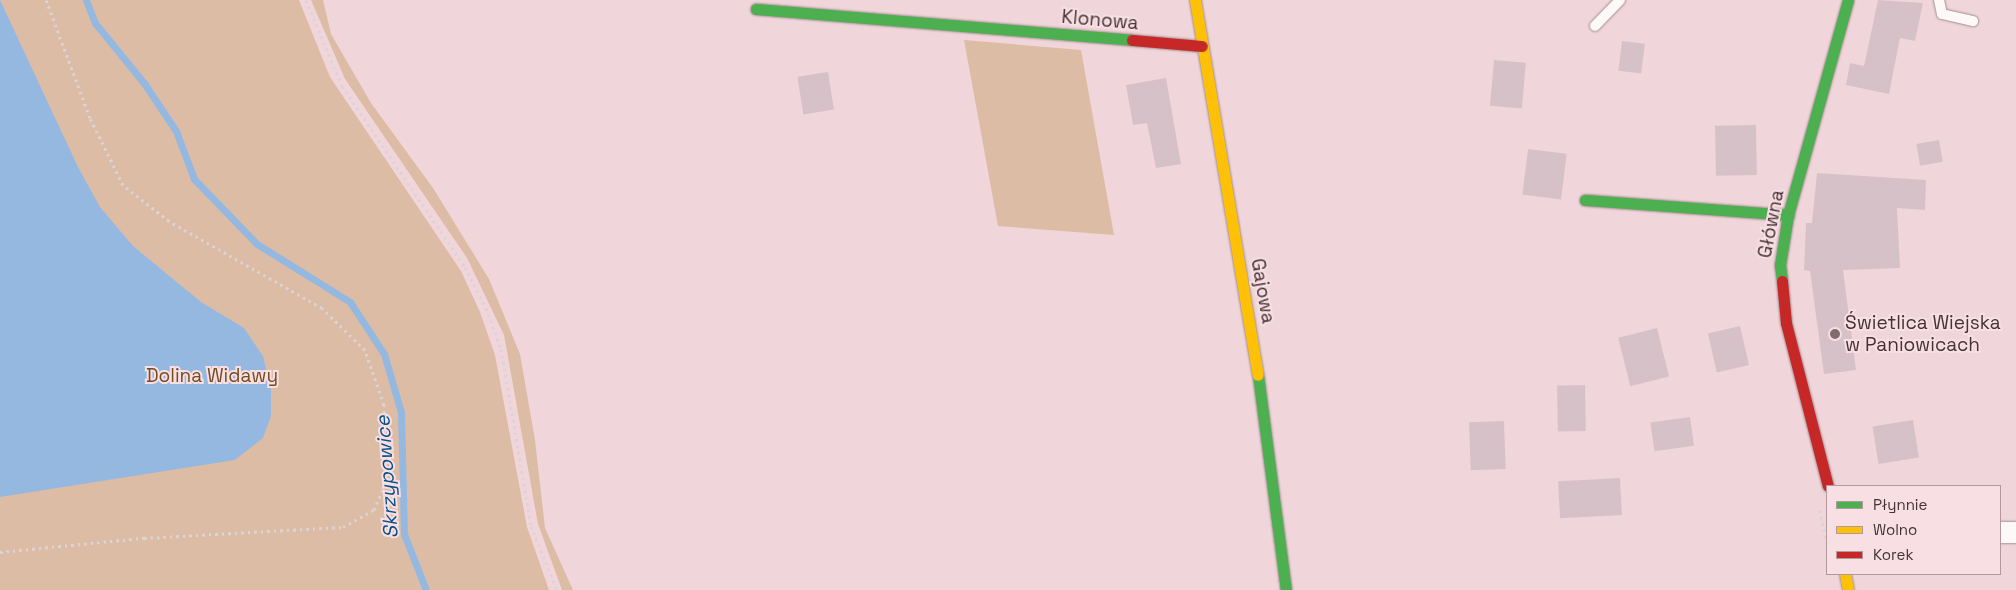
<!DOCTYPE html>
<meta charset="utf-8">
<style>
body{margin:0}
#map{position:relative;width:2016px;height:590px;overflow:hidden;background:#f0d6da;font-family:"Space Grotesk",sans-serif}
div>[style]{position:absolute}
.green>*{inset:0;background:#ddbca6}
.water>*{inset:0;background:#95b8e0}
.stream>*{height:7px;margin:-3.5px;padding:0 3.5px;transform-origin:3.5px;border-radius:3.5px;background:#95b8e0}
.building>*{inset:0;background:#d7c1c8;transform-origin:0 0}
.path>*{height:3px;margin-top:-1.5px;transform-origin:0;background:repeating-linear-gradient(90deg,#dbd3d5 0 2.5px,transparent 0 6.5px)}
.roads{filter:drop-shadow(0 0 1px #a38e92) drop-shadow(0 0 1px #a38e92)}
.lane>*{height:10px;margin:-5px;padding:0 5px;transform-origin:5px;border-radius:5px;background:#fdf9f9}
.street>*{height:21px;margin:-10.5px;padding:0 10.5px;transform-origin:10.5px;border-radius:10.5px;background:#fdf9f9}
.fast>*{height:11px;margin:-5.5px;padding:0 5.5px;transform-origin:5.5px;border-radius:5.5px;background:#4caf50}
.slow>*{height:11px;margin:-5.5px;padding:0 5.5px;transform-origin:5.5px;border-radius:5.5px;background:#ffc107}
.jam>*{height:11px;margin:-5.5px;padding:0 5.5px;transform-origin:5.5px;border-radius:5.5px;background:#c62828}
.dots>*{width:14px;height:14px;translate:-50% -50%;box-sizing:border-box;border:2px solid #f7dfe3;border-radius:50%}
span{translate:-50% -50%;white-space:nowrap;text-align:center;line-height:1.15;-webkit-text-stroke:4px #f7dfe3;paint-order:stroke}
.street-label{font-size:19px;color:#473135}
.poi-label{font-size:19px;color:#473135}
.left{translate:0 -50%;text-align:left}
.park-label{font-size:19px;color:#744d20}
.water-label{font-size:20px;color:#095084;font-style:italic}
.legend{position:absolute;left:1826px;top:485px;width:175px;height:90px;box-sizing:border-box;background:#f7dfe3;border:1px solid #b1999d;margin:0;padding:6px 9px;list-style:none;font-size:15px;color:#473135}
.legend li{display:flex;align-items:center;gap:10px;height:25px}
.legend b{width:25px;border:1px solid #b1999d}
</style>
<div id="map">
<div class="green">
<div style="clip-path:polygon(0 0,299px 0,330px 77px,461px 271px,480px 312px,495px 355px,527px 527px,549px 590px,0 590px)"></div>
<div style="clip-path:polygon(311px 0,323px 0,331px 34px,371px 103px,433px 188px,489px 279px,520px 354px,535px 440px,545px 528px,573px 590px,562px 590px,538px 524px,504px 335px,467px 258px,345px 79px)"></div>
<div style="clip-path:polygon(964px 40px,1081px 50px,1114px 235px,998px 226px)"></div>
</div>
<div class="water">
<div style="clip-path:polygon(0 0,78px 167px,100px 207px,133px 246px,201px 302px,244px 328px,263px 356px,271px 389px,271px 416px,263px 438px,235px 460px,0 497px)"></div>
</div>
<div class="stream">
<div style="left:86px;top:0;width:25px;rotate:69deg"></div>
<div style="left:95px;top:23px;width:77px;rotate:50.8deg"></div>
<div style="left:144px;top:83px;width:58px;rotate:56.3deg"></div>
<div style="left:176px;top:131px;width:51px;rotate:69.4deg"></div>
<div style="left:194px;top:179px;width:91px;rotate:45.9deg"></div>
<div style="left:257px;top:244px;width:110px;rotate:31.9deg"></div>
<div style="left:350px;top:302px;width:62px;rotate:56.8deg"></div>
<div style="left:384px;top:354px;width:60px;rotate:73.7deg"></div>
<div style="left:401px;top:412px;width:122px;rotate:88.6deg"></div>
<div style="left:404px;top:534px;width:60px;rotate:68.6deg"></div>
</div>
<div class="building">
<div style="clip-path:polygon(1878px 0,1923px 3px,1915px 41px,1900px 38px,1889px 94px,1846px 85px,1850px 63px,1864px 66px)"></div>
<div style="left:1622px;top:41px;width:23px;height:30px;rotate:7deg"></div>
<div style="left:1494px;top:60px;width:32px;height:46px;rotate:5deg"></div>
<div style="left:828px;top:72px;width:38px;height:31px;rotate:81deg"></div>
<div style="clip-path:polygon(1166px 78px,1181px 164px,1156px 168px,1147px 123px,1133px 125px,1126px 85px)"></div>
<div style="left:1756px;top:125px;width:50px;height:41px;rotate:89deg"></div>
<div style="left:1939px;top:140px;width:22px;height:23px;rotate:80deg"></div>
<div style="left:1528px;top:149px;width:39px;height:46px;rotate:7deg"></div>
<div style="clip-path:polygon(1817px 173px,1926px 180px,1925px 210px,1897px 208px,1900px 268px,1843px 270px,1856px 370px,1824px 374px,1810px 271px,1804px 270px,1806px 223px,1812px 223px)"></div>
<div style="left:1740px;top:326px;width:40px;height:33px;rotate:77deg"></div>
<div style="left:1657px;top:328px;width:50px;height:40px;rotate:76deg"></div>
<div style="left:1585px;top:385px;width:46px;height:28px;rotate:89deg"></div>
<div style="left:1690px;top:417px;width:29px;height:40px;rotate:82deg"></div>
<div style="left:1913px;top:420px;width:38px;height:41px;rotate:81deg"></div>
<div style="left:1504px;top:421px;width:48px;height:35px;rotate:88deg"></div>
<div style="left:1620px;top:478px;width:37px;height:62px;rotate:87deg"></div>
</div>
<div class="path">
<div style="left:306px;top:0;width:93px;rotate:67.3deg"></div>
<div style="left:342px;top:86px;width:219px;rotate:55.8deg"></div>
<div style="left:465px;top:267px;width:46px;rotate:62.9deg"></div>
<div style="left:486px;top:308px;width:44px;rotate:69.9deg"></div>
<div style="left:501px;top:349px;width:180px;rotate:80.4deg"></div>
<div style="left:531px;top:526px;width:69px;rotate:67.9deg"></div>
<div style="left:1820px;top:510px;width:38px;rotate:79deg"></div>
<div style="left:0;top:552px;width:145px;rotate:-5.6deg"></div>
<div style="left:144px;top:538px;width:199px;rotate:-3.2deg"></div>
<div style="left:343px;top:527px;width:35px;rotate:-29deg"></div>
<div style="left:374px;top:510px;width:23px;rotate:-67deg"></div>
<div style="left:383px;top:489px;width:24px;rotate:-85deg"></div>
<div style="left:385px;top:465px;width:60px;rotate:-91deg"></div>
<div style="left:384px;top:405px;width:58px;rotate:-109.1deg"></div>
<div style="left:365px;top:350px;width:60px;rotate:-135.7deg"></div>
<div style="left:322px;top:308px;width:176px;rotate:-150.4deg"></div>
<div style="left:169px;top:221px;width:58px;rotate:-142deg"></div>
<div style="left:123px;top:185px;width:75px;rotate:-116.2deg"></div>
<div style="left:90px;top:118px;width:126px;rotate:-110.4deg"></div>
</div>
<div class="roads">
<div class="lane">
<div style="left:1939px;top:0;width:14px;rotate:78deg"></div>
<div style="left:1942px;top:14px;width:32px;rotate:13deg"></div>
<div style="left:1595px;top:26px;width:36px;rotate:-46deg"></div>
</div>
<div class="street">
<div style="left:2000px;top:532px;width:16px"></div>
</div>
<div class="fast">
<div style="left:756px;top:9px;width:377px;rotate:4.7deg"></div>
<div style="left:1585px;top:200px;width:204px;rotate:4.2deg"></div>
<div style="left:1782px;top:281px;width:16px;rotate:-97deg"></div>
<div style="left:1780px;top:265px;width:51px;rotate:-80.9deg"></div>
<div style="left:1788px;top:215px;width:223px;rotate:-74.4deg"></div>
<div style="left:1258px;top:375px;width:217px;rotate:82.6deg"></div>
</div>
<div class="slow">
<div style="left:1195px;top:0;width:380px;rotate:80.5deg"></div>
<div style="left:1845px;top:574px;width:16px;rotate:79deg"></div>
</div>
<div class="jam">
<div style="left:1132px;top:40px;width:70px;rotate:4.9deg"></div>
<div style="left:1782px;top:281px;width:42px;rotate:84.6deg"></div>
<div style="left:1786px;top:323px;width:168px;rotate:75.6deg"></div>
</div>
</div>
<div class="dots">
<div style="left:1835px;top:334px;background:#826b6f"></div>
</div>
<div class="street-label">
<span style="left:1100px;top:20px;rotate:5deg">Klonowa</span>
<span style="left:1771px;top:224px;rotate:-79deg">Główna</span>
<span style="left:1263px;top:291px;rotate:80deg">Gajowa</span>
</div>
<div class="poi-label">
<span class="left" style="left:1845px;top:334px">Świetlica Wiejska<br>w Paniowicach</span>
</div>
<div class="park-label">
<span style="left:212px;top:376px">Dolina Widawy</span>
</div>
<div class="water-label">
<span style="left:387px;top:477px;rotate:-94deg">Skrzypowice</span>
</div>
<ul class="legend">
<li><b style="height:6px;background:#4caf50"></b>Płynnie</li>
<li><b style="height:6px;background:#ffc107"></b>Wolno</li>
<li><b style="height:6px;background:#c62828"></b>Korek</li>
</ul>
</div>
